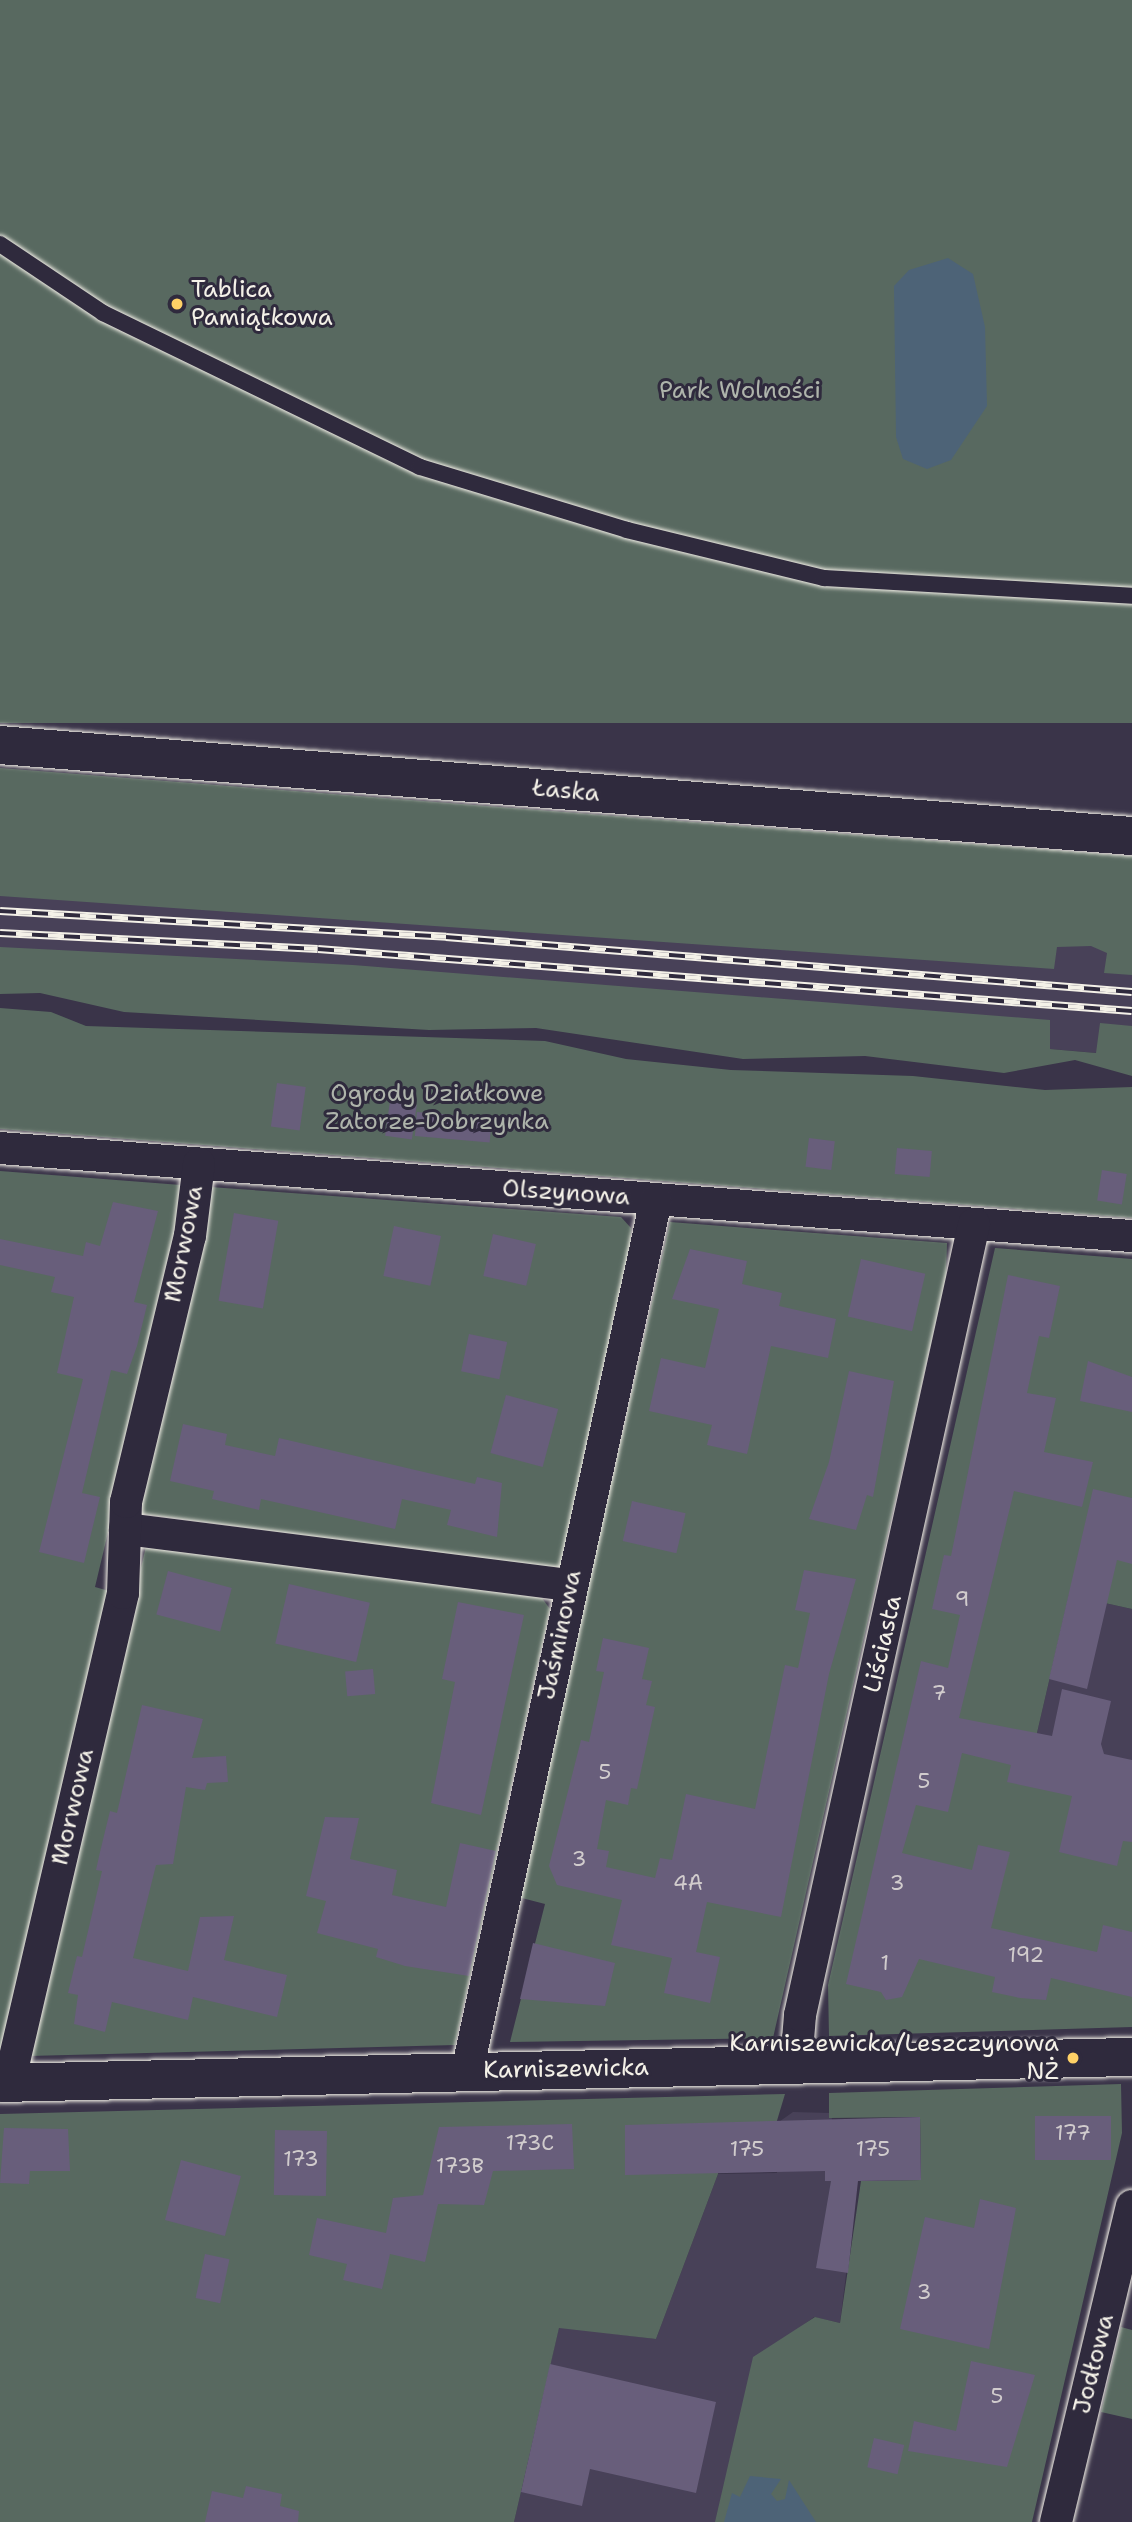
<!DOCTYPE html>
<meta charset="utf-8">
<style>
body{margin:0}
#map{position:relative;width:1132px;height:2522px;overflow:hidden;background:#3a3449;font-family:"Shantell Sans",sans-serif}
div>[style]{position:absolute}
.built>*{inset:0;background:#484158}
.green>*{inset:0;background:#586960;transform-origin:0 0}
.water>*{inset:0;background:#4d6377}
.building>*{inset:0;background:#685e7b;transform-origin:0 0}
.roads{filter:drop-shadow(0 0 2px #f4f1e8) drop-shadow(0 0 2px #f4f1e8)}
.service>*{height:16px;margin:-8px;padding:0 8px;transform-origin:8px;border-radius:8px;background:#2f2a3d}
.minor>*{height:32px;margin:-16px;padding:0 16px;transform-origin:16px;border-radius:16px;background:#2f2a3d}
.tertiary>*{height:38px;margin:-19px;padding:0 19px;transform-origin:19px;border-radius:19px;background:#2f2a3d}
.secondary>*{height:38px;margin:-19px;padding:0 19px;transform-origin:19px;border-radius:19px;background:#2f2a3d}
.rail>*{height:8px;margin-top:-4px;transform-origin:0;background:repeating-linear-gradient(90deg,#2f2a3d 0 16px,#f4f1e8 0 32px);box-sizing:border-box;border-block:2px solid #f4f1e8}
.dots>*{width:19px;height:19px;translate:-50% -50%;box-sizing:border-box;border:4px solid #2f2a3d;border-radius:50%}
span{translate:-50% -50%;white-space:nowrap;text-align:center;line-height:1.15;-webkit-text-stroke:6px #2f2a3d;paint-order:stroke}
.number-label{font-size:21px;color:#d1cccd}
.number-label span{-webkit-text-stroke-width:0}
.poi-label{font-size:24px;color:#f4f1e8}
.left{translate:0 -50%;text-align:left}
.right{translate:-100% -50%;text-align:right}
.park-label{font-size:24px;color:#aeb4ab}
.street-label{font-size:24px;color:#f4f1e8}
</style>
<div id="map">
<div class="built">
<div style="clip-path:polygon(0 846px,1132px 930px,1132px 1056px,421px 995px,0 970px)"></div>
<div style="clip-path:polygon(1069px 1595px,1132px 1609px,1132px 1786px,1030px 1763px)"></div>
<div style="clip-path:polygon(793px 2112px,830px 2113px,856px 2193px,840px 2323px,814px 2317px,789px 2336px,716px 2522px,514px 2522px,559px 2327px,656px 2339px,718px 2174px,777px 2173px,776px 2124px)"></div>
</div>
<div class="green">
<div style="left:0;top:0;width:1132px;height:723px"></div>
<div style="clip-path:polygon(0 768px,1132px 856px,1132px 975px,1104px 973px,1107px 953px,1091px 946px,1057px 947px,1054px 969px,0 896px)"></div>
<div style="clip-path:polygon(0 947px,353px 965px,1050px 1020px,1050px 1049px,1096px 1053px,1100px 1023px,1132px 1026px,1132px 1076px,1075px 1060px,1004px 1073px,865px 1056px,743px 1059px,536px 1028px,429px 1030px,124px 1012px,40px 993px,0 994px)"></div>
<div style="clip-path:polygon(0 1008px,51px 1012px,86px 1026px,545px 1041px,626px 1059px,731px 1070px,913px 1076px,1045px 1090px,1132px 1087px,1132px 1218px,0 1129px)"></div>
<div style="clip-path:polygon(0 1171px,181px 1185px,180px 1231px,95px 1587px,109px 1591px,0 2056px)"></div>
<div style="clip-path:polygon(210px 1187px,621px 1217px,631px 1228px,629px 1269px,562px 1569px,142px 1514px,137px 1503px)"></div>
<div style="clip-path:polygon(670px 1222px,947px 1243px,946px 1277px,773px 2038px,510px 2042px,545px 1904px,518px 1897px)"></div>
<div style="clip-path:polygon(995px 1248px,1132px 1259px,1132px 1609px,1069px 1595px,1030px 1763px,1132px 1786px,1132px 2027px,829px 2036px,828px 1985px)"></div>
<div style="clip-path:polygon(146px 1546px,542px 1598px,550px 1609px,455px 2045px,29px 2056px)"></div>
<div style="clip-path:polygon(1121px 2084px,1122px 2133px,1032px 2522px,715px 2522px,753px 2357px,815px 2317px,840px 2323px,861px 2181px,921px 2180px,920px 2117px,829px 2118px,829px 2093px)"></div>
<div style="clip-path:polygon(785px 2094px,776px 2124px,717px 2126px,718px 2174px,656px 2339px,559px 2328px,514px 2522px,0 2522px,0 2114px)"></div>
<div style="clip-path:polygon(1121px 2327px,1132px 2330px,1132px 2419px,1101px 2412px)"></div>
</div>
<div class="water">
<div style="clip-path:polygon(948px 258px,973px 274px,985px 327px,987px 406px,951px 460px,927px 469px,903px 459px,896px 437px,894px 286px,909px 270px)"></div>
<div style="clip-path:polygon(750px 2476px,781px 2479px,771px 2494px,777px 2501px,785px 2499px,789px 2480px,816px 2522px,724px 2522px,732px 2493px,740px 2497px)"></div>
</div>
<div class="building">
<div style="left:277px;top:1083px;width:29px;height:44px;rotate:8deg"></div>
<div style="left:390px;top:1101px;width:27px;height:35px;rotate:8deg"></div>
<div style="left:417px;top:1112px;width:75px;height:24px;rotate:5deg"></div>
<div style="left:809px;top:1138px;width:26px;height:29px;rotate:7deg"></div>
<div style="left:897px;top:1148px;width:35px;height:26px;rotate:5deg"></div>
<div style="left:1102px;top:1170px;width:25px;height:31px;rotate:9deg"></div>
<div style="clip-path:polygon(113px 1202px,158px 1211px,134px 1302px,147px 1305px,137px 1346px,127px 1374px,111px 1370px,82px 1493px,100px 1497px,84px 1563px,39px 1552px,83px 1379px,57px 1373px,74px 1297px,51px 1292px,55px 1277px,0 1265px,0 1239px,83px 1256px,86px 1242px,100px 1246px)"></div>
<div style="left:234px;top:1213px;width:45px;height:89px;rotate:10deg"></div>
<div style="left:394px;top:1226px;width:48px;height:51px;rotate:12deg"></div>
<div style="left:493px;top:1234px;width:44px;height:43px;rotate:13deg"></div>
<div style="clip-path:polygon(690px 1249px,747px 1261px,742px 1284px,782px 1293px,779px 1306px,836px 1319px,828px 1358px,771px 1346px,747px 1454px,707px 1445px,712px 1425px,649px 1411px,661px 1358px,705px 1368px,719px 1309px,672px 1299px)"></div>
<div style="left:861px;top:1259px;width:66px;height:59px;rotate:13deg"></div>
<div style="clip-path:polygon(1008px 1275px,1060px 1286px,1049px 1338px,1039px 1336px,1027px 1393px,1056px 1398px,1044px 1452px,1093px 1462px,1082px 1507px,1014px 1491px,959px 1718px,1052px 1736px,1062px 1689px,1111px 1701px,1101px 1744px,1104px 1754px,1132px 1760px,1132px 1842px,1123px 1841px,1117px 1866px,1059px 1852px,1072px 1796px,1007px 1782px,1011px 1765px,962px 1753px,948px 1812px,916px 1805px,902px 1853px,972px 1870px,978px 1845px,1010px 1852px,991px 1928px,1097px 1952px,1103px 1925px,1132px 1932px,1132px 1997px,1051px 1978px,1046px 2000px,1020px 1998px,992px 1992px,995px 1977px,919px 1959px,902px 1997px,886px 2000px,881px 1992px,846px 1984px,921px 1661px,948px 1668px,960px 1615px,932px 1609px,944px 1555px,951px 1556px)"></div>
<div style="left:469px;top:1334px;width:39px;height:38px;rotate:12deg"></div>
<div style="clip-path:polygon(1088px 1361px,1132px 1377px,1132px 1412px,1080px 1401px)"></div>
<div style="clip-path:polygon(849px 1371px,894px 1381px,873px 1497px,867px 1495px,856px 1530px,809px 1519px,829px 1462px)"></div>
<div style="left:506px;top:1395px;width:54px;height:60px;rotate:15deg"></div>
<div style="clip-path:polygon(183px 1424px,227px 1434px,225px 1445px,275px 1456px,279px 1438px,475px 1484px,477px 1477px,502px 1483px,497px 1537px,447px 1525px,451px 1510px,402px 1499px,395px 1529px,261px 1499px,259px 1510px,212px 1499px,214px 1491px,170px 1481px)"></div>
<div style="clip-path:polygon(1093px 1489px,1132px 1498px,1132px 1564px,1117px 1560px,1087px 1689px,1049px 1679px)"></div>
<div style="left:632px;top:1501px;width:55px;height:41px;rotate:13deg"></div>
<div style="clip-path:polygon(804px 1570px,856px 1579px,829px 1674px,781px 1917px,707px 1902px,696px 1952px,720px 1957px,710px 2003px,664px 1993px,672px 1958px,611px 1945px,622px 1900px,557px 1885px,549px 1866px,581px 1740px,589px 1742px,604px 1672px,596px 1671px,603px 1638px,649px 1648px,642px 1679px,652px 1681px,646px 1705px,655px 1707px,637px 1789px,631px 1788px,628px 1805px,606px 1800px,597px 1849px,609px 1851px,606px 1867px,655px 1878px,660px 1858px,672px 1860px,686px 1794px,755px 1809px,785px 1665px,798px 1668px,810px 1613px,795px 1610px)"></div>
<div style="left:168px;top:1571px;width:66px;height:45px;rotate:15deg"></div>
<div style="left:289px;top:1584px;width:83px;height:61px;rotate:13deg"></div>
<div style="clip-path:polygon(458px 1602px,524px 1615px,481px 1815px,431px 1803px,455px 1682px,442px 1679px)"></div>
<div style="left:373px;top:1669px;width:25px;height:28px;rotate:85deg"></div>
<div style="clip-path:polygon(142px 1705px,203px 1719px,192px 1758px,226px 1756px,228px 1782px,207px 1783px,205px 1790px,186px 1787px,173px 1864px,156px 1865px,133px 1958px,188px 1971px,200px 1917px,234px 1916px,224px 1960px,287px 1975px,277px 2017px,193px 1997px,188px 2020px,112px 2002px,105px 2032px,74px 2024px,78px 1995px,68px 1993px,77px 1956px,82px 1957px,102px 1871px,96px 1870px,100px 1852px,110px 1811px,117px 1813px)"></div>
<div style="clip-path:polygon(325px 1817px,359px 1818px,350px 1859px,397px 1870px,392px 1895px,446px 1907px,460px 1843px,496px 1851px,469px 1976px,405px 1966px,376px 1957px,378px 1949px,317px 1933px,326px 1901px,306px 1896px)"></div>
<div style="clip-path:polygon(533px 1943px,615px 1963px,605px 2006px,520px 1999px)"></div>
<div style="left:1035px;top:2116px;width:76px;height:44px"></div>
<div style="clip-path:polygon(920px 2117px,921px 2180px,858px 2181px,848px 2273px,816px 2268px,831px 2181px,825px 2181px,825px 2171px,625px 2175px,625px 2125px)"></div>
<div style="clip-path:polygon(572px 2124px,574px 2169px,493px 2171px,484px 2205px,438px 2204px,425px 2262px,390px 2254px,382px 2289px,343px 2280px,347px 2264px,309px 2255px,317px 2218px,386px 2233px,393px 2198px,423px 2195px,439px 2127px)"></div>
<div style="clip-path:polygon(4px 2128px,68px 2129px,70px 2171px,30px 2171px,29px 2184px,0 2183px)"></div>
<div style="left:275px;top:2130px;width:52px;height:65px;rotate:1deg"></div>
<div style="left:181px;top:2160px;width:62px;height:62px;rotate:15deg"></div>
<div style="clip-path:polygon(980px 2199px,1016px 2208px,989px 2349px,900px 2329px,925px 2217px,974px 2228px)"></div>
<div style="left:205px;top:2254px;width:25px;height:45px;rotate:12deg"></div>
<div style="clip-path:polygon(971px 2361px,1035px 2375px,1007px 2467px,908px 2451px,914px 2421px,956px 2431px)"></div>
<div style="clip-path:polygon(550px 2364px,716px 2402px,696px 2493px,590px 2469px,582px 2506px,521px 2492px)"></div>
<div style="left:874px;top:2438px;width:31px;height:30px;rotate:13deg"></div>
<div style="clip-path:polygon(246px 2486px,282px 2494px,280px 2506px,299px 2511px,298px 2522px,205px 2522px,212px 2491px,243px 2498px)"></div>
</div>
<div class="roads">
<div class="service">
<div style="left:0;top:244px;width:124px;rotate:33.8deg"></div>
<div style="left:103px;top:313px;width:352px;rotate:25.9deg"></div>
<div style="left:420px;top:467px;width:216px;rotate:16.9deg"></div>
<div style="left:627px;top:530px;width:203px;rotate:13.7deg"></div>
<div style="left:824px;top:578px;width:309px;rotate:3.3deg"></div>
</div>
<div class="minor">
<div style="left:0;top:1148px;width:1135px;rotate:4.45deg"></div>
<div style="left:125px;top:1529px;width:450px;rotate:7.2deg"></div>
<div style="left:796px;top:2064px;width:49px;rotate:-85.3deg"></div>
<div style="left:800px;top:2015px;width:810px;rotate:-77.59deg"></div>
<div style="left:467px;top:2072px;width:892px;rotate:-77.77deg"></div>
<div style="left:9px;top:2083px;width:503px;rotate:-76.9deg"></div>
<div style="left:123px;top:1593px;width:91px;rotate:-88.1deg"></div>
<div style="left:126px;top:1502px;width:274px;rotate:-76.5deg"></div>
<div style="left:190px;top:1236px;width:73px;rotate:-82.9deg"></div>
<div style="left:1056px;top:2522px;width:325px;rotate:-76.5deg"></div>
</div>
<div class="tertiary">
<div style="left:0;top:2083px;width:1132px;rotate:-1.32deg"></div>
</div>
<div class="secondary">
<div style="left:0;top:745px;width:1136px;rotate:4.6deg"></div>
</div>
</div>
<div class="rail">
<div style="left:0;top:911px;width:447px;rotate:3.3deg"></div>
<div style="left:446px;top:937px;width:688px;rotate:4.58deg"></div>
<div style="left:0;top:933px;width:318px;rotate:2.9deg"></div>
<div style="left:318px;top:949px;width:816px;rotate:4.36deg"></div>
</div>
<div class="dots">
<div style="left:177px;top:304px;background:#ffd166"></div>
<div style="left:1073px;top:2058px;background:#ffd166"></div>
</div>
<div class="number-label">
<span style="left:962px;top:1599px">9</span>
<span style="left:939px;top:1693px">7</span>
<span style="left:605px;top:1772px">5</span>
<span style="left:924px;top:1781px">5</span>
<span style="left:579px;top:1859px">3</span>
<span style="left:688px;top:1883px">4A</span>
<span style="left:897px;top:1883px">3</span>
<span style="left:1026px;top:1955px">192</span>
<span style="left:885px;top:1963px">1</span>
<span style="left:1073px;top:2133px">177</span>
<span style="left:530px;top:2143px">173C</span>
<span style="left:747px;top:2149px">175</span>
<span style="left:873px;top:2149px">175</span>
<span style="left:301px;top:2159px">173</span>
<span style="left:460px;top:2166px">173B</span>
<span style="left:924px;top:2292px">3</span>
<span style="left:997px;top:2396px">5</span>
</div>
<div class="poi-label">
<span class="left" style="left:191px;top:304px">Tablica<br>Pamiątkowa</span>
<span class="right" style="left:1059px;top:2058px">Karniszewicka/Leszczynowa<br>NŻ</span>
</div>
<div class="park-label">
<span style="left:740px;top:391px">Park Wolności</span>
<span style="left:437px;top:1108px">Ogrody Działkowe<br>Zatorze-Dobrzynka</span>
</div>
<div class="street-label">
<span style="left:566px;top:791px;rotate:5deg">Łaska</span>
<span style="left:566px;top:1193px;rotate:4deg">Olszynowa</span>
<span style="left:184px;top:1244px;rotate:-79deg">Morwowa</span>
<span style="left:560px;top:1635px;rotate:-78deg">Jaśminowa</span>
<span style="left:883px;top:1644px;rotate:-77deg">Liściasta</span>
<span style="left:73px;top:1807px;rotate:-77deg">Morwowa</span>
<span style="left:566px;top:2069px;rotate:-1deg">Karniszewicka</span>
<span style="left:1094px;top:2364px;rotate:-76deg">Jodłowa</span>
</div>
</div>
